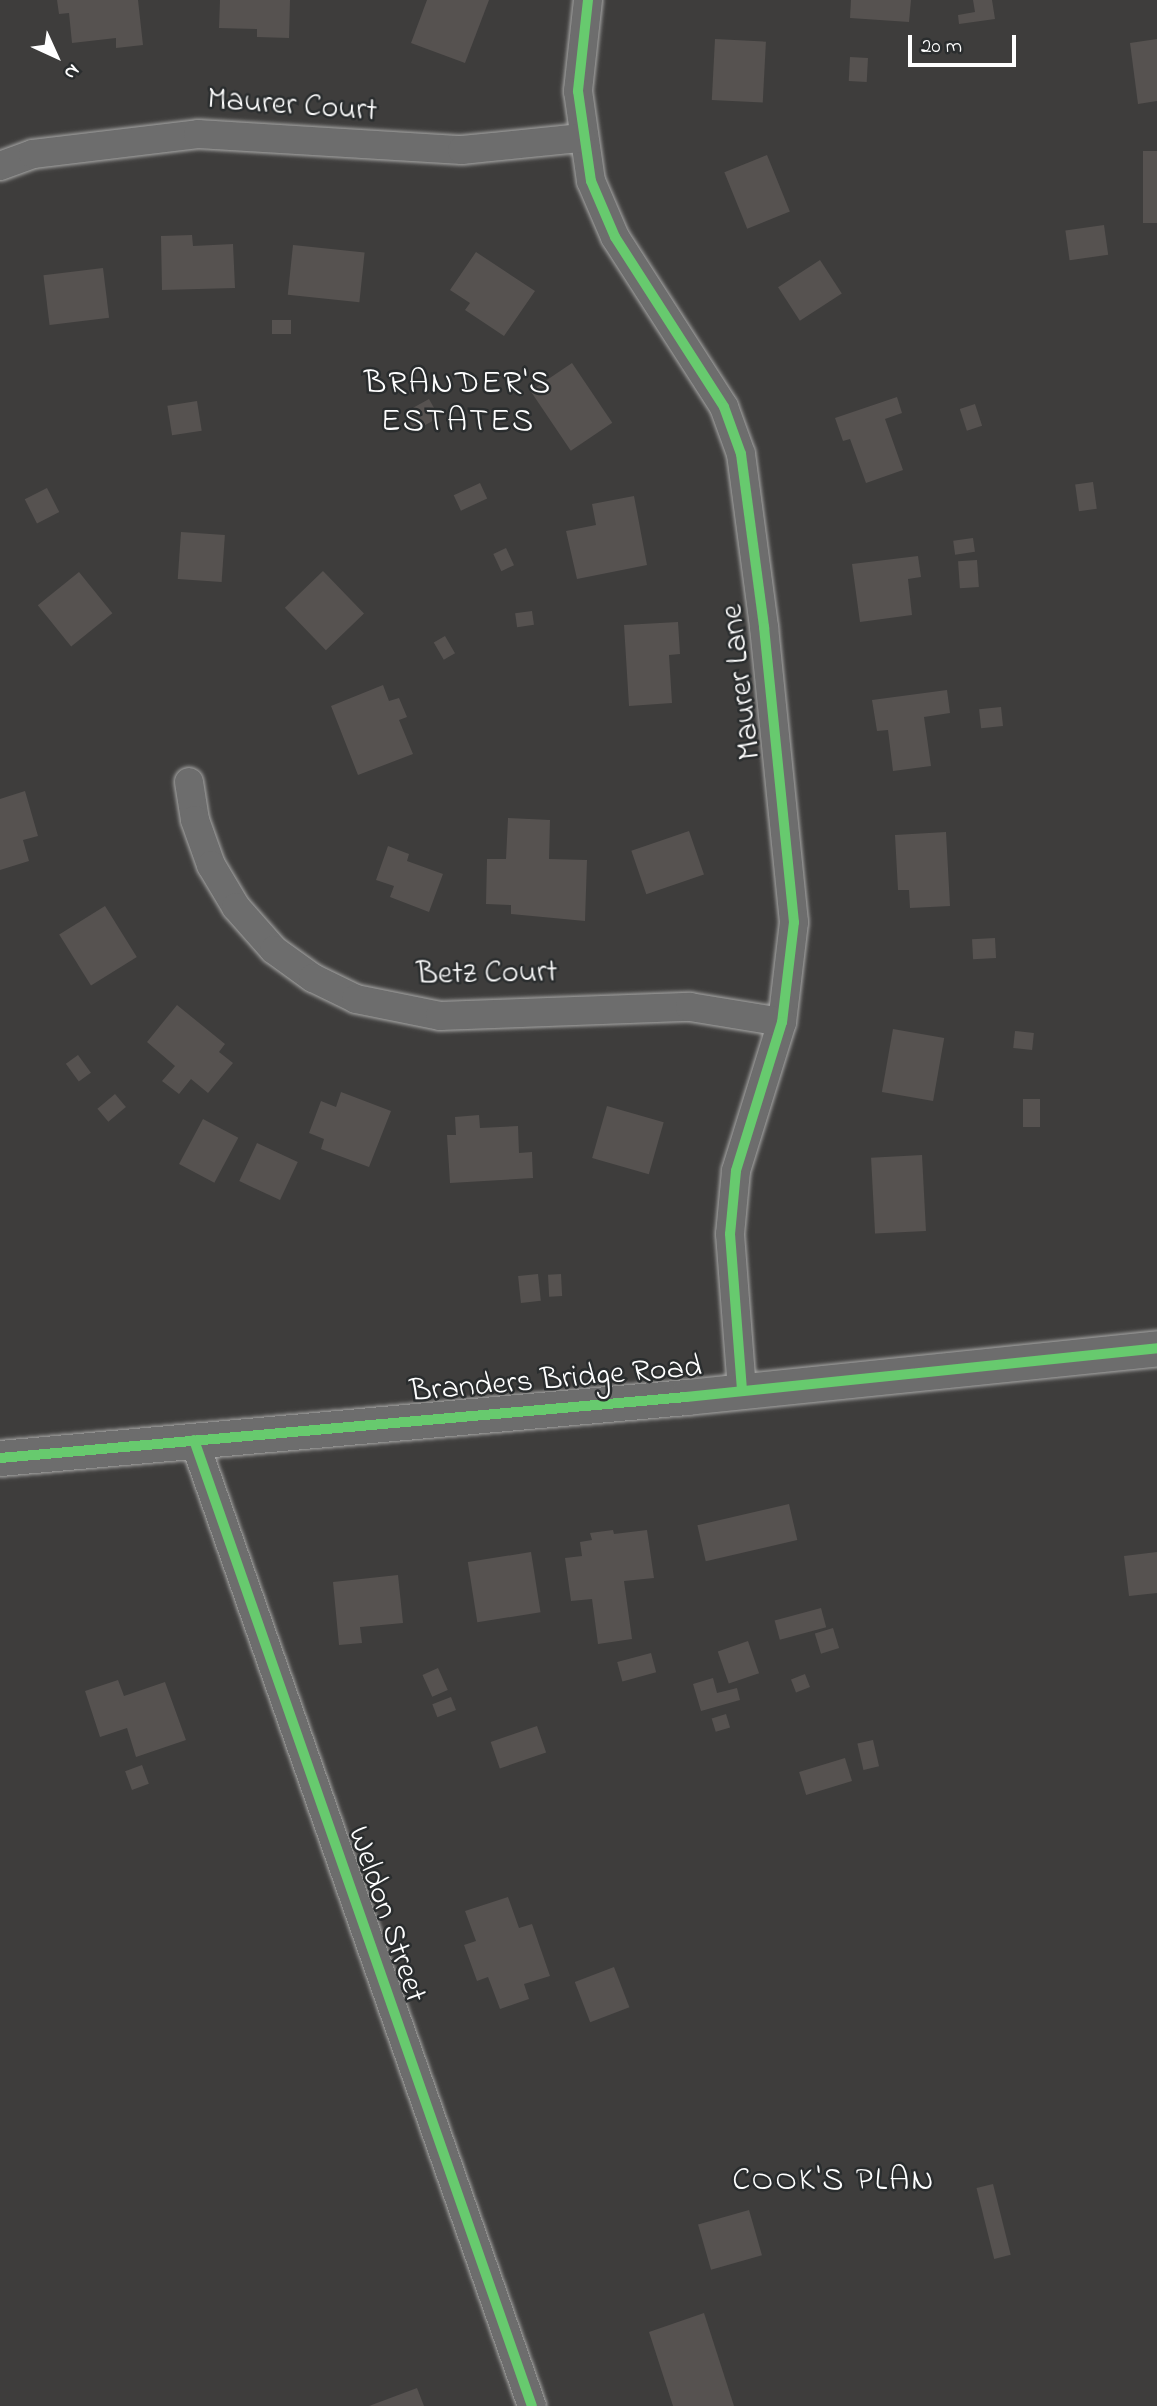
<!DOCTYPE html>
<style>
body{margin:0}
#map{position:relative;width:1157px;height:2406px;overflow:hidden;background:#3e3d3c;font-family:"Indie Flower",sans-serif}
div>[style]{position:absolute}
.building>*{inset:0;background:#565250;transform-origin:0 0}
.roads{filter:drop-shadow(0 0 2px #a8a8a7) drop-shadow(0 0 2px #a8a8a7)}
.minor>*{height:28px;margin:-14px;padding:0 14px;transform-origin:14px;border-radius:14px;background:#6d6d6d}
.tertiary>*{height:35px;margin:-17.5px;padding:0 17.5px;transform-origin:17.5px;border-radius:17.5px;background:#6d6d6d}
.cycleway>*{height:10px;margin:-5px;padding:0 5px;transform-origin:5px;border-radius:5px;background:#67ca6e}
span{translate:-50% -50%;white-space:nowrap;text-align:center;line-height:1.15;-webkit-text-stroke:5px #2a2d2e;paint-order:stroke}
.street-label{font-size:32px;color:#fff}
.neighbourhood-label{font-size:33px;color:#fff;letter-spacing:2px}
.north{position:absolute;left:21px;top:21px;width:70px;height:70px;-webkit-text-stroke:5px #2a2d2e;paint-order:stroke;rotate:135deg;font-size:19px;font-weight:700;line-height:28px;text-align:center;color:#fff}
.north::after{content:'';display:block;margin:auto;width:24px;height:32px;background:#fff;clip-path:polygon(50% 0,100% 100%,50% 72%,0 100%)}
.scale{position:absolute;left:908px;top:35px;width:108px;height:32px;box-sizing:border-box;border:4px solid #fff;border-top:0;padding-left:9px;font-size:21px;line-height:24px;white-space:nowrap;color:#fff;-webkit-text-stroke:5px #2a2d2e;paint-order:stroke}
</style>
<div id="map">
<div class="building">
<div style="clip-path:polygon(57px 0,138px 0,143px 45px,116px 48px,116px 38px,72px 43px,69px 13px,59px 14px)"></div>
<div style="clip-path:polygon(220px 0,290px 0,289px 38px,257px 37px,257px 29px,219px 28px)"></div>
<div style="clip-path:polygon(427px 0,489px 0,465px 63px,411px 43px)"></div>
<div style="clip-path:polygon(851px 0,911px 0,909px 22px,850px 18px)"></div>
<div style="clip-path:polygon(973px 0,992px 0,995px 19px,959px 24px,958px 15px,975px 12px)"></div>
<div style="left:715px;top:39px;width:51px;height:61px;rotate:3deg"></div>
<div style="clip-path:polygon(1157px 39px,1157px 101px,1138px 104px,1130px 43px)"></div>
<div style="left:850px;top:57px;width:18px;height:24px;rotate:3deg"></div>
<div style="left:1143px;top:151px;width:14px;height:72px"></div>
<div style="left:767px;top:155px;width:61px;height:46px;rotate:68deg"></div>
<div style="left:1104px;top:225px;width:30px;height:39px;rotate:82deg"></div>
<div style="clip-path:polygon(192px 235px,193px 246px,233px 244px,235px 288px,162px 290px,161px 236px)"></div>
<div style="left:293px;top:245px;width:72px;height:50px;rotate:6deg"></div>
<div style="clip-path:polygon(476px 252px,535px 291px,504px 336px,465px 310px,470px 303px,450px 290px)"></div>
<div style="left:820px;top:260px;width:40px;height:50px;rotate:57deg"></div>
<div style="left:103px;top:268px;width:50px;height:60px;rotate:83deg"></div>
<div style="left:291px;top:320px;width:14px;height:19px;rotate:90deg"></div>
<div style="left:572px;top:363px;width:72px;height:50px;rotate:56deg"></div>
<div style="clip-path:polygon(897px 397px,902px 413px,885px 419px,903px 470px,866px 483px,850px 439px,843px 441px,835px 418px)"></div>
<div style="left:429px;top:399px;width:21px;height:28px;rotate:61deg"></div>
<div style="left:197px;top:401px;width:30px;height:30px;rotate:81deg"></div>
<div style="left:975px;top:404px;width:23px;height:16px;rotate:72deg"></div>
<div style="left:1093px;top:482px;width:27px;height:18px;rotate:82deg"></div>
<div style="left:480px;top:483px;width:17px;height:29px;rotate:65deg"></div>
<div style="left:47px;top:488px;width:27px;height:25px;rotate:63deg"></div>
<div style="clip-path:polygon(634px 496px,647px 565px,577px 579px,566px 531px,596px 525px,592px 504px)"></div>
<div style="left:181px;top:532px;width:44px;height:47px;rotate:4deg"></div>
<div style="left:973px;top:538px;width:14px;height:20px;rotate:82deg"></div>
<div style="left:506px;top:548px;width:19px;height:14px;rotate:65deg"></div>
<div style="clip-path:polygon(918px 556px,921px 577px,908px 579px,912px 615px,860px 622px,852px 564px)"></div>
<div style="left:977px;top:560px;width:27px;height:19px;rotate:86deg"></div>
<div style="left:323px;top:571px;width:59px;height:53px;rotate:46deg"></div>
<div style="left:79px;top:572px;width:53px;height:53px;rotate:51deg"></div>
<div style="left:532px;top:611px;width:14px;height:17px;rotate:82deg"></div>
<div style="clip-path:polygon(678px 622px,680px 654px,669px 655px,672px 703px,629px 706px,624px 625px)"></div>
<div style="left:445px;top:636px;width:20px;height:13px;rotate:60deg"></div>
<div style="clip-path:polygon(383px 685px,389px 701px,399px 698px,407px 717px,399px 720px,413px 754px,358px 775px,331px 706px)"></div>
<div style="clip-path:polygon(947px 690px,950px 713px,924px 717px,931px 766px,893px 771px,888px 730px,877px 731px,872px 700px)"></div>
<div style="left:1001px;top:707px;width:19px;height:22px;rotate:84deg"></div>
<div style="clip-path:polygon(25px 791px,38px 836px,23px 840px,29px 861px,0 870px,0 799px)"></div>
<div style="clip-path:polygon(508px 818px,550px 820px,549px 859px,587px 860px,585px 921px,511px 914px,511px 905px,486px 904px,487px 859px,506px 859px)"></div>
<div style="left:689px;top:831px;width:46px;height:61px;rotate:71deg"></div>
<div style="clip-path:polygon(946px 832px,950px 906px,910px 908px,909px 890px,898px 890px,895px 835px)"></div>
<div style="clip-path:polygon(388px 846px,409px 854px,407px 861px,443px 874px,429px 912px,390px 897px,394px 886px,376px 880px)"></div>
<div style="left:105px;top:906px;width:60px;height:54px;rotate:58deg"></div>
<div style="left:995px;top:938px;width:20px;height:23px;rotate:87deg"></div>
<div style="clip-path:polygon(177px 1005px,225px 1044px,219px 1052px,233px 1063px,208px 1093px,191px 1079px,179px 1094px,162px 1081px,175px 1066px,147px 1042px)"></div>
<div style="left:893px;top:1029px;width:52px;height:64px;rotate:10deg"></div>
<div style="left:1015px;top:1031px;width:19px;height:17px;rotate:6deg"></div>
<div style="left:78px;top:1055px;width:22px;height:15px;rotate:54deg"></div>
<div style="clip-path:polygon(341px 1092px,391px 1111px,369px 1167px,321px 1149px,324px 1139px,309px 1133px,321px 1101px,336px 1107px)"></div>
<div style="left:115px;top:1094px;width:17px;height:23px;rotate:50deg"></div>
<div style="left:1023px;top:1099px;width:17px;height:28px"></div>
<div style="left:607px;top:1106px;width:59px;height:54px;rotate:16deg"></div>
<div style="clip-path:polygon(479px 1115px,480px 1128px,518px 1126px,519px 1153px,532px 1152px,533px 1178px,450px 1183px,447px 1135px,456px 1135px,455px 1117px)"></div>
<div style="left:203px;top:1119px;width:40px;height:51px;rotate:28deg"></div>
<div style="left:257px;top:1143px;width:45px;height:42px;rotate:25deg"></div>
<div style="left:922px;top:1155px;width:76px;height:51px;rotate:87deg"></div>
<div style="left:538px;top:1274px;width:27px;height:20px;rotate:84deg"></div>
<div style="left:561px;top:1274px;width:22px;height:13px;rotate:87deg"></div>
<div style="left:789px;top:1504px;width:37px;height:94px;rotate:77deg"></div>
<div style="clip-path:polygon(613px 1530px,614px 1534px,647px 1530px,654px 1578px,624px 1581px,632px 1639px,598px 1644px,592px 1599px,571px 1601px,565px 1558px,582px 1556px,580px 1542px,592px 1540px,590px 1533px)"></div>
<div style="left:531px;top:1552px;width:61px;height:64px;rotate:81deg"></div>
<div style="clip-path:polygon(1157px 1552px,1157px 1593px,1129px 1596px,1124px 1556px)"></div>
<div style="clip-path:polygon(398px 1575px,403px 1623px,360px 1627px,362px 1643px,339px 1645px,333px 1582px)"></div>
<div style="left:821px;top:1608px;width:20px;height:48px;rotate:75deg"></div>
<div style="left:833px;top:1628px;width:21px;height:19px;rotate:73deg"></div>
<div style="left:748px;top:1641px;width:34px;height:32px;rotate:71deg"></div>
<div style="left:651px;top:1653px;width:20px;height:35px;rotate:75deg"></div>
<div style="left:438px;top:1668px;width:24px;height:17px;rotate:66deg"></div>
<div style="left:805px;top:1674px;width:14px;height:15px;rotate:69deg"></div>
<div style="clip-path:polygon(713px 1678px,717px 1693px,737px 1688px,740px 1700px,701px 1711px,693px 1684px)"></div>
<div style="clip-path:polygon(118px 1680px,124px 1696px,165px 1682px,186px 1740px,136px 1757px,127px 1728px,100px 1737px,85px 1691px)"></div>
<div style="left:451px;top:1697px;width:14px;height:20px;rotate:69deg"></div>
<div style="left:726px;top:1714px;width:14px;height:15px;rotate:73deg"></div>
<div style="left:537px;top:1726px;width:28px;height:49px;rotate:71deg"></div>
<div style="left:873px;top:1740px;width:27px;height:16px;rotate:77deg"></div>
<div style="left:845px;top:1758px;width:24px;height:48px;rotate:73deg"></div>
<div style="left:142px;top:1765px;width:20px;height:18px;rotate:70deg"></div>
<div style="clip-path:polygon(508px 1897px,519px 1928px,532px 1924px,550px 1976px,524px 1984px,529px 1999px,500px 2009px,488px 1977px,477px 1981px,464px 1945px,476px 1941px,465px 1911px)"></div>
<div style="left:614px;top:1967px;width:43px;height:42px;rotate:69deg"></div>
<div style="left:993px;top:2184px;width:73px;height:17px;rotate:76deg"></div>
<div style="left:749px;top:2210px;width:47px;height:53px;rotate:74deg"></div>
<div style="clip-path:polygon(704px 2313px,734px 2406px,673px 2406px,649px 2332px)"></div>
<div style="clip-path:polygon(417px 2388px,424px 2406px,369px 2406px)"></div>
</div>
<div class="roads">
<div class="minor">
<div style="left:588px;top:0;width:92px;rotate:96.3deg"></div>
<div style="left:578px;top:91px;width:91px;rotate:81.8deg"></div>
<div style="left:591px;top:181px;width:61px;rotate:66.8deg"></div>
<div style="left:615px;top:237px;width:202px;rotate:57.3deg"></div>
<div style="left:724px;top:407px;width:50px;rotate:70.1deg"></div>
<div style="left:741px;top:454px;width:175px;rotate:82.4deg"></div>
<div style="left:764px;top:627px;width:297px;rotate:84.2deg"></div>
<div style="left:794px;top:922px;width:101px;rotate:96.8deg"></div>
<div style="left:782px;top:1022px;width:156px;rotate:107.2deg"></div>
<div style="left:736px;top:1171px;width:63px;rotate:95.4deg"></div>
<div style="left:730px;top:1234px;width:157px;rotate:85.6deg"></div>
<div style="left:0;top:166px;width:35px;rotate:-20deg"></div>
<div style="left:33px;top:154px;width:166px;rotate:-6.9deg"></div>
<div style="left:198px;top:134px;width:264px;rotate:3.5deg"></div>
<div style="left:462px;top:150px;width:120px;rotate:-5.8deg"></div>
<div style="left:189px;top:782px;width:38px;rotate:81deg"></div>
<div style="left:195px;top:820px;width:48px;rotate:70.4deg"></div>
<div style="left:211px;top:865px;width:49px;rotate:59.2deg"></div>
<div style="left:236px;top:907px;width:57px;rotate:48.5deg"></div>
<div style="left:274px;top:950px;width:48px;rotate:35.7deg"></div>
<div style="left:313px;top:978px;width:48px;rotate:26deg"></div>
<div style="left:356px;top:999px;width:86px;rotate:11.4deg"></div>
<div style="left:440px;top:1016px;width:250px;rotate:-2.1deg"></div>
<div style="left:690px;top:1007px;width:93px;rotate:9.3deg"></div>
<div style="left:194px;top:1440px;width:1023px;rotate:70.72deg"></div>
</div>
<div class="tertiary">
<div style="left:0;top:1458px;width:689px;rotate:-5.08deg"></div>
<div style="left:686px;top:1397px;width:474px;rotate:-5.9deg"></div>
</div>
</div>
<div class="cycleway">
<div style="left:588px;top:0;width:92px;rotate:96.3deg"></div>
<div style="left:578px;top:91px;width:91px;rotate:81.8deg"></div>
<div style="left:591px;top:181px;width:61px;rotate:66.8deg"></div>
<div style="left:615px;top:237px;width:202px;rotate:57.3deg"></div>
<div style="left:724px;top:407px;width:50px;rotate:70.1deg"></div>
<div style="left:741px;top:454px;width:175px;rotate:82.4deg"></div>
<div style="left:764px;top:627px;width:297px;rotate:84.2deg"></div>
<div style="left:794px;top:922px;width:101px;rotate:96.8deg"></div>
<div style="left:782px;top:1022px;width:156px;rotate:107.2deg"></div>
<div style="left:736px;top:1171px;width:63px;rotate:95.4deg"></div>
<div style="left:730px;top:1234px;width:157px;rotate:85.6deg"></div>
<div style="left:194px;top:1440px;width:1023px;rotate:70.72deg"></div>
<div style="left:0;top:1458px;width:689px;rotate:-5.08deg"></div>
<div style="left:686px;top:1397px;width:474px;rotate:-5.9deg"></div>
</div>
<div class="street-label">
<span style="left:292px;top:107px;rotate:4deg">Maurer Court</span>
<span style="left:743px;top:682px;rotate:-97deg">Maurer Lane</span>
<span style="left:487px;top:975px;rotate:-1deg">Betz Court</span>
<span style="left:556px;top:1381px;rotate:-5deg">Branders Bridge Road</span>
<span style="left:385px;top:1915px;rotate:71deg">Weldon Street</span>
</div>
<div class="neighbourhood-label">
<span style="left:458px;top:404px">BRANDER'S<br>ESTATES</span>
<span style="left:834px;top:2182px">COOK'S PLAN</span>
</div>
<div class="north">N</div>
<div class="scale">20 m</div>
</div>
